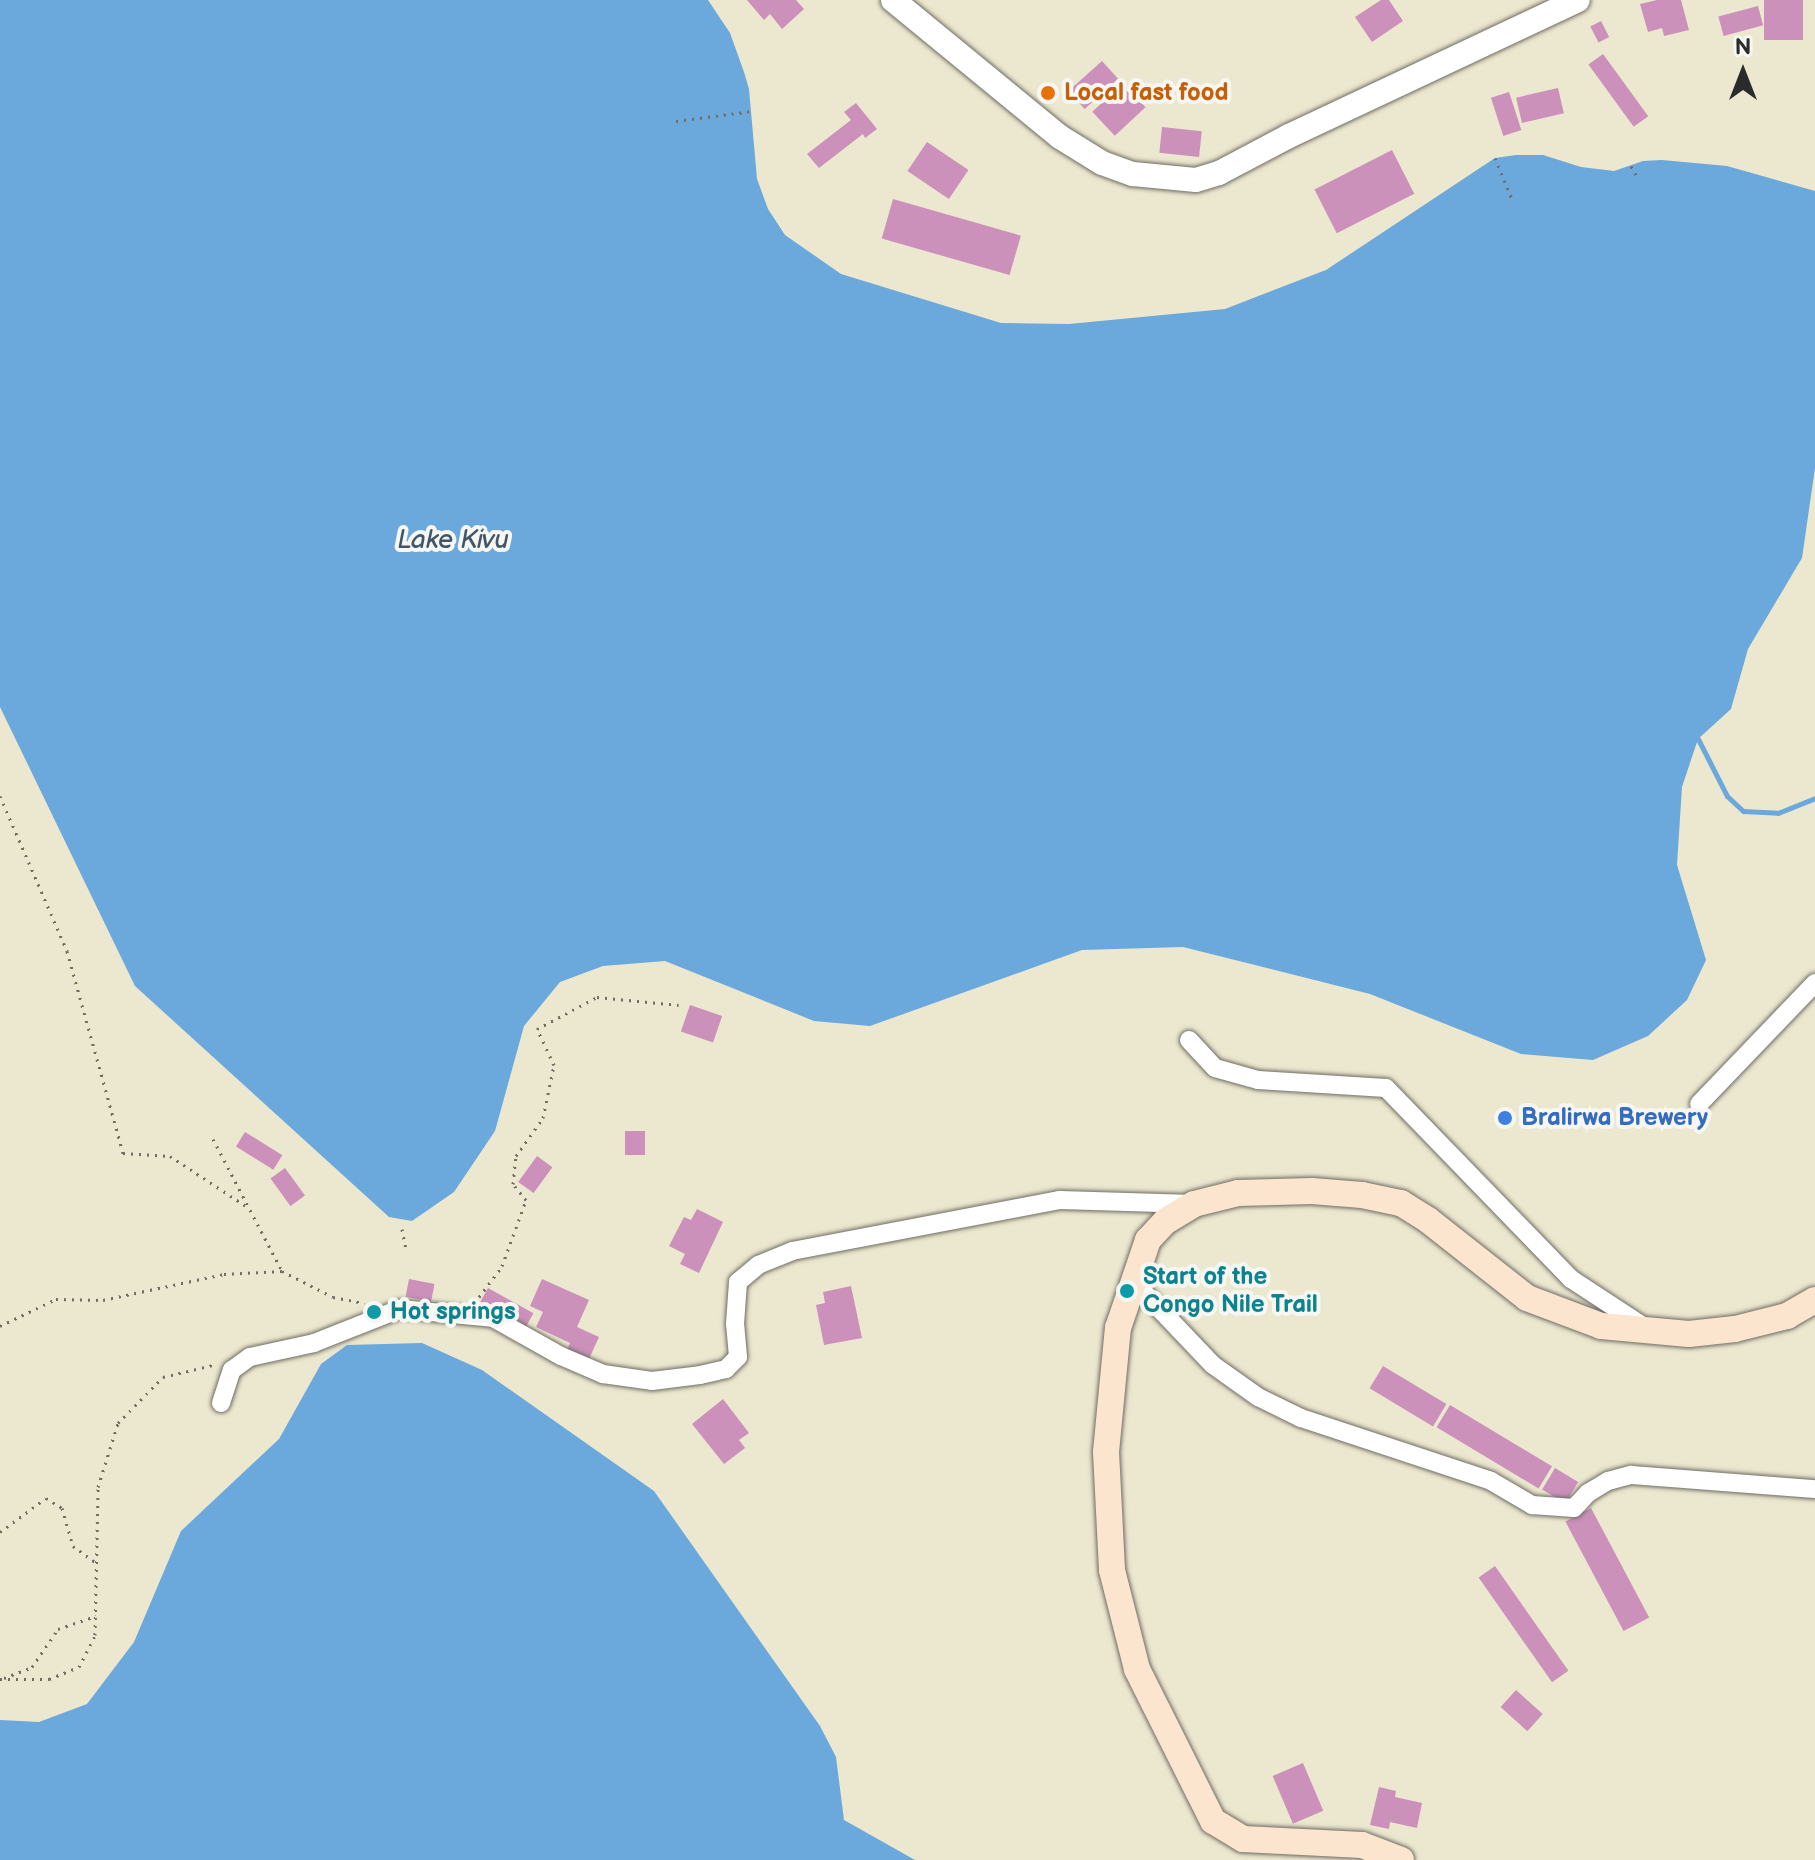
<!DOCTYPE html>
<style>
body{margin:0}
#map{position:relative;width:1815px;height:1860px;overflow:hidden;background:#ece7cf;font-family:"Balsamiq Sans",sans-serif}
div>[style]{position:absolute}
.water>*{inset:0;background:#6ba8dc}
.stream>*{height:5px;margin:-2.5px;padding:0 2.5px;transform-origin:2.5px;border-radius:2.5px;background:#6ba8dc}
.building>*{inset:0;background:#cb91bb;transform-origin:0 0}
.path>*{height:3px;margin-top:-1.5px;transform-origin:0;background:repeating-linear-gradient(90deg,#6f6d64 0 2px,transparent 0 8px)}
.roads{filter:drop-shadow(0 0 2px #6f6d64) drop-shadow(0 0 2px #6f6d64)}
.minor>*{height:18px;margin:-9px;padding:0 9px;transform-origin:9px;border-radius:9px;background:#fff}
.tertiary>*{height:24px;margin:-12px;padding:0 12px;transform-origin:12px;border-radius:12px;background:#fff}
.secondary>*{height:26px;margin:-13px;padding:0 13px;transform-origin:13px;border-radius:13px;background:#fce5cf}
.dots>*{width:22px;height:22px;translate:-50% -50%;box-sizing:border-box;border:4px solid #f6f6f2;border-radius:50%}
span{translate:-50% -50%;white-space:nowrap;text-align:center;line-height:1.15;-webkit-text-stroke:8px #f6f6f2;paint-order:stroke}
.food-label{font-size:24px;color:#c56008;font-weight:700}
.left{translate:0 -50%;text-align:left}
.shop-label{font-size:24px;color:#366cbe;font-weight:700}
.culture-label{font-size:24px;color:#0d838f;font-weight:700}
.water-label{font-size:26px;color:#415769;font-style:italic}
.north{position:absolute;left:1703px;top:32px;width:80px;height:80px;-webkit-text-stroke:6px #f6f6f2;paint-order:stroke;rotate:0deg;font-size:22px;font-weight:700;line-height:32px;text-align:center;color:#2b2b2b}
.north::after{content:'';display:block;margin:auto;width:28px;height:36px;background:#2b2b2b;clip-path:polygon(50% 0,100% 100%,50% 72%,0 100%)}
</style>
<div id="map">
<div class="water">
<div style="clip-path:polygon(0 0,708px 0,730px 33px,744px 72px,749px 89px,757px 179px,768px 209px,785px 235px,841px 274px,1001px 323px,1069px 324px,1225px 309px,1326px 270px,1495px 158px,1516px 155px,1543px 155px,1581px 167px,1614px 171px,1643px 161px,1662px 160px,1727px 166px,1815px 191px,1815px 468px,1802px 558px,1748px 649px,1731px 709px,1698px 739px,1682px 787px,1677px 865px,1706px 960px,1687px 1000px,1648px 1036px,1593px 1060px,1521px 1054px,1370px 994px,1183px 947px,1082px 950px,870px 1026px,814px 1021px,665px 961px,603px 966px,560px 982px,524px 1026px,495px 1131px,454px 1192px,412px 1221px,389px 1217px,135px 986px,0 707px)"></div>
<div style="clip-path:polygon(422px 1343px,482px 1370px,654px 1491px,820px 1726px,836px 1757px,844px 1820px,915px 1860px,0 1860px,0 1720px,39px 1722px,87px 1704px,134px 1642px,181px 1531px,279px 1439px,321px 1364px,347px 1345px)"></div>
</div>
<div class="stream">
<div style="left:1698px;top:739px;width:64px;rotate:63deg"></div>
<div style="left:1727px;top:796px;width:22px;rotate:43deg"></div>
<div style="left:1743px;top:811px;width:35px;rotate:3deg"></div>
<div style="left:1778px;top:813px;width:40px;rotate:-22deg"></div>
</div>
<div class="building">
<div style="clip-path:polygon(747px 0,796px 0,804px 9px,782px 29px,770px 14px,764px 20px)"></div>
<div style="clip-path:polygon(1381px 0,1389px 0,1403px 21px,1372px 42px,1355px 17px)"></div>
<div style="clip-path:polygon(1657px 0,1681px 0,1689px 30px,1664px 36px,1662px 28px,1648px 32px,1640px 4px)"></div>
<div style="left:1764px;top:0;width:39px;height:40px"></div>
<div style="left:1758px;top:6px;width:20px;height:41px;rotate:75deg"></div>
<div style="left:1601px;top:21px;width:18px;height:12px;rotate:63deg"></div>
<div style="left:1603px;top:54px;width:77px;height:18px;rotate:54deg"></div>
<div style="left:1102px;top:61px;width:24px;height:45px;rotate:48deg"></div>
<div style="left:1123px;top:83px;width:33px;height:42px;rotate:47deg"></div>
<div style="left:1558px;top:88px;width:26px;height:43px;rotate:77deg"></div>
<div style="left:1509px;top:92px;width:40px;height:19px;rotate:72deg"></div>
<div style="clip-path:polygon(856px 103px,877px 129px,865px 138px,863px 134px,819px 168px,807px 154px,851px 120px,844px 112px)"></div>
<div style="left:1162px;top:127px;width:40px;height:26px;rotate:6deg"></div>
<div style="left:927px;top:142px;width:50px;height:35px;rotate:34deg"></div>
<div style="left:1392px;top:150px;width:49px;height:87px;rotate:63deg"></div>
<div style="left:893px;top:199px;width:133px;height:41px;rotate:16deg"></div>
<div style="left:690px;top:1005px;width:34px;height:28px;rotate:19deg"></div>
<div style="left:625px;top:1131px;width:20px;height:24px"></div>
<div style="left:245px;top:1132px;width:44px;height:17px;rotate:32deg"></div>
<div style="left:537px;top:1156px;width:19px;height:32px;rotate:36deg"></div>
<div style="left:285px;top:1168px;width:34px;height:18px;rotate:54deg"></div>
<div style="clip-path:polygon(697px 1209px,723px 1222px,699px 1273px,680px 1264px,685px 1254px,669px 1246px,684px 1217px,691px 1220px)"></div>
<div style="left:409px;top:1279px;width:26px;height:18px;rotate:11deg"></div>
<div style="clip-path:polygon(542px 1279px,589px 1300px,577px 1327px,599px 1337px,588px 1361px,566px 1352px,570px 1343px,536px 1327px,543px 1312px,530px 1306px)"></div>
<div style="clip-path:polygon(851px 1286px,862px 1338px,824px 1345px,816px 1305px,825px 1303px,823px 1292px)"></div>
<div style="left:488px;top:1288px;width:52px;height:16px;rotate:29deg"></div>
<div style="left:1383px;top:1366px;width:74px;height:26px;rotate:31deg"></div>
<div style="clip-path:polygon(723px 1399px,749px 1433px,739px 1440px,745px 1448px,724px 1464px,692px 1424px)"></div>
<div style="left:1450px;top:1405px;width:119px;height:26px;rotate:31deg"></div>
<div style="left:1555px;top:1468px;width:27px;height:25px;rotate:31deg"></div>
<div style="left:1591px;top:1508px;width:124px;height:29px;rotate:62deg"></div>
<div style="left:1495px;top:1566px;width:128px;height:20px;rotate:55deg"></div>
<div style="left:1516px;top:1690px;width:36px;height:23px;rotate:42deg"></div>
<div style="left:1303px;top:1763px;width:52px;height:33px;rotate:67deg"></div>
<div style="clip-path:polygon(1379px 1787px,1396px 1791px,1395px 1797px,1422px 1803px,1417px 1828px,1390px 1822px,1389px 1829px,1370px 1825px)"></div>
</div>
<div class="path">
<div style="left:676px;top:121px;width:77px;rotate:-7.5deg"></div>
<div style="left:1495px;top:158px;width:44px;rotate:67.5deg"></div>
<div style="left:1631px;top:166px;width:13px;rotate:61deg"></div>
<div style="left:0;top:796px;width:169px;rotate:66.6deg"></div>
<div style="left:67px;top:951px;width:210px;rotate:74.5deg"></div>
<div style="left:123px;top:1153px;width:47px;rotate:3.7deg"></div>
<div style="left:170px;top:1156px;width:95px;rotate:33.4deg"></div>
<div style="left:213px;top:1139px;width:149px;rotate:62.4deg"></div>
<div style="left:282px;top:1271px;width:57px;rotate:27deg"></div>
<div style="left:333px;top:1297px;width:32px;rotate:11deg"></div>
<div style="left:402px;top:1229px;width:20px;rotate:79deg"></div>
<div style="left:479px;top:1297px;width:39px;rotate:-53deg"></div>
<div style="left:502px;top:1266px;width:70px;rotate:-70deg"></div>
<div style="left:526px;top:1200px;width:21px;rotate:-129deg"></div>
<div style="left:513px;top:1184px;width:28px;rotate:-84deg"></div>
<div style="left:516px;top:1156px;width:47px;rotate:-54.6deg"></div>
<div style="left:543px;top:1118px;width:54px;rotate:-78.3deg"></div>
<div style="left:554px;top:1065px;width:40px;rotate:-115deg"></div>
<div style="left:537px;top:1029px;width:68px;rotate:-28.1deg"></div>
<div style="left:597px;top:997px;width:82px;rotate:5.6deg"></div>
<div style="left:0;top:1326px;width:62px;rotate:-25.7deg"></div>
<div style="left:56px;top:1299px;width:47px;rotate:1.2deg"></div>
<div style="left:103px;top:1300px;width:124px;rotate:-12.1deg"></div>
<div style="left:224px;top:1274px;width:58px;rotate:-3deg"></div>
<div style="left:0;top:1532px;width:57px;rotate:-36.5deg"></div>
<div style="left:46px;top:1498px;width:19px;rotate:32deg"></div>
<div style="left:62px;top:1508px;width:40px;rotate:74deg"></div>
<div style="left:73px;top:1546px;width:31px;rotate:36deg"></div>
<div style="left:4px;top:1678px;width:30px;rotate:-21deg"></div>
<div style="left:32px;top:1667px;width:46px;rotate:-55.6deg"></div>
<div style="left:58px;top:1629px;width:40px;rotate:-18.9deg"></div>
<div style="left:0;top:1679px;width:49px"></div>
<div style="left:49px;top:1679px;width:32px;rotate:-22deg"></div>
<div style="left:79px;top:1667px;width:36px;rotate:-63deg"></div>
<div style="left:95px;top:1635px;width:148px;rotate:-88.8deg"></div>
<div style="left:98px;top:1487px;width:67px;rotate:-72.6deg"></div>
<div style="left:118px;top:1423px;width:64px;rotate:-45.6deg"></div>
<div style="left:163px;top:1377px;width:51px;rotate:-13.5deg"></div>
</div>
<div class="roads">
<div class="minor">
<div style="left:1189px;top:1040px;width:38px;rotate:47deg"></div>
<div style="left:1215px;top:1068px;width:45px;rotate:15.6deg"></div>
<div style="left:1258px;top:1080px;width:128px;rotate:3.6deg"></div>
<div style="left:1386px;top:1088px;width:266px;rotate:45.9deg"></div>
<div style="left:1571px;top:1279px;width:90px;rotate:33.2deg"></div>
<div style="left:1699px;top:1104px;width:168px;rotate:-46.2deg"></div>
<div style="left:1132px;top:1280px;width:117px;rotate:46.4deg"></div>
<div style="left:1213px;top:1365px;width:55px;rotate:35.4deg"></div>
<div style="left:1258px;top:1397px;width:48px;rotate:26deg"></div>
<div style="left:1301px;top:1418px;width:200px;rotate:18.3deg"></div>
<div style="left:1491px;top:1481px;width:48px;rotate:30.3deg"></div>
<div style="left:1532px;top:1505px;width:42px;rotate:4.1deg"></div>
<div style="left:1574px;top:1508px;width:21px;rotate:-47deg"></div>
<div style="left:1588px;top:1493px;width:23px;rotate:-31deg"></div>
<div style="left:1608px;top:1481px;width:24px;rotate:-15deg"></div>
<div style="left:1631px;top:1475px;width:185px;rotate:4.4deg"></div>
<div style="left:221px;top:1403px;width:35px;rotate:-72deg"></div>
<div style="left:232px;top:1370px;width:22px;rotate:-36deg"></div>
<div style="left:250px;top:1357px;width:66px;rotate:-12.3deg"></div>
<div style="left:314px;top:1343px;width:92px;rotate:-21.6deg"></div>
<div style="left:400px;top:1309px;width:93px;rotate:5.5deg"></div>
<div style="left:493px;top:1318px;width:78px;rotate:29.2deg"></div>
<div style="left:561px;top:1356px;width:46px;rotate:23.2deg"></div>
<div style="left:603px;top:1374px;width:49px;rotate:8.1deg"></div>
<div style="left:652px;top:1381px;width:48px;rotate:-7.1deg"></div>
<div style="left:700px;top:1375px;width:27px;rotate:-13deg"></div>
<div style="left:726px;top:1369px;width:17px;rotate:-45deg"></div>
<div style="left:738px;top:1357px;width:33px;rotate:-95deg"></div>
<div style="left:735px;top:1324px;width:42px;rotate:-85.9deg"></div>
<div style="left:738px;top:1282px;width:26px;rotate:-40deg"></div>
<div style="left:758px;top:1265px;width:37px;rotate:-22deg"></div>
<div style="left:792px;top:1251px;width:273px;rotate:-10.8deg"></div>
<div style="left:1060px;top:1200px;width:134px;rotate:1.7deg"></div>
</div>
<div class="tertiary">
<div style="left:893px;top:0;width:216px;rotate:39.4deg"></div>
<div style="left:1060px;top:137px;width:49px;rotate:31.8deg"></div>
<div style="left:1102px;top:163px;width:33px;rotate:20deg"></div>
<div style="left:1133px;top:174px;width:63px;rotate:5.4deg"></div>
<div style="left:1196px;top:180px;width:24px;rotate:-17deg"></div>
<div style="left:1219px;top:173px;width:79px;rotate:-27.9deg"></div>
<div style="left:1289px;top:136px;width:319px;rotate:-25.2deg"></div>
</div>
<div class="secondary">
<div style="left:1401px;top:1860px;width:42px;rotate:-159deg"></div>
<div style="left:1362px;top:1845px;width:119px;rotate:-177.1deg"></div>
<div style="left:1243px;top:1839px;width:35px;rotate:-149deg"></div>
<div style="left:1213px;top:1821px;width:170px;rotate:-116.6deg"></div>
<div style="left:1137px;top:1669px;width:102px;rotate:-104.2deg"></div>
<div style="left:1112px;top:1570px;width:118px;rotate:-92.9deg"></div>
<div style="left:1106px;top:1452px;width:125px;rotate:-84.5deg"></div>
<div style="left:1118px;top:1328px;width:93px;rotate:-71.2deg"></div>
<div style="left:1148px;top:1240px;width:26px;rotate:-47deg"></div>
<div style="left:1166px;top:1221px;width:33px;rotate:-31deg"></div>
<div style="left:1194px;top:1204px;width:45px;rotate:-14deg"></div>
<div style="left:1238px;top:1193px;width:74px;rotate:-1.5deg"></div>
<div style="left:1312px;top:1191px;width:50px;rotate:4.6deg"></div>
<div style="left:1362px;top:1195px;width:40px;rotate:12deg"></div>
<div style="left:1401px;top:1203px;width:32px;rotate:32deg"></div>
<div style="left:1428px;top:1220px;width:126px;rotate:38.2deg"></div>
<div style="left:1527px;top:1298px;width:79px;rotate:20.7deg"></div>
<div style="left:1601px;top:1326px;width:88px;rotate:5.2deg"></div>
<div style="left:1689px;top:1334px;width:46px;rotate:-6.2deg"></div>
<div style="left:1735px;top:1329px;width:54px;rotate:-14deg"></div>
<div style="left:1787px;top:1316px;width:32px;rotate:-30deg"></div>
</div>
</div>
<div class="dots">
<div style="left:1048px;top:93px;background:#e8710a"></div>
<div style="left:1505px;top:1118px;background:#3f7fe0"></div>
<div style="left:1127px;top:1291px;background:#0f9aa8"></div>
<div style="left:374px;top:1312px;background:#0f9aa8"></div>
</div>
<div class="food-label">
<span class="left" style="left:1064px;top:93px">Local fast food</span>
</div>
<div class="shop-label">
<span class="left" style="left:1521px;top:1118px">Bralirwa Brewery</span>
</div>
<div class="culture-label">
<span class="left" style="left:1143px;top:1291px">Start of the<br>Congo Nile Trail</span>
<span class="left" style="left:390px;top:1312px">Hot springs</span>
</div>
<div class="water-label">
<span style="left:453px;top:541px">Lake Kivu</span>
</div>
<div class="north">N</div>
</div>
